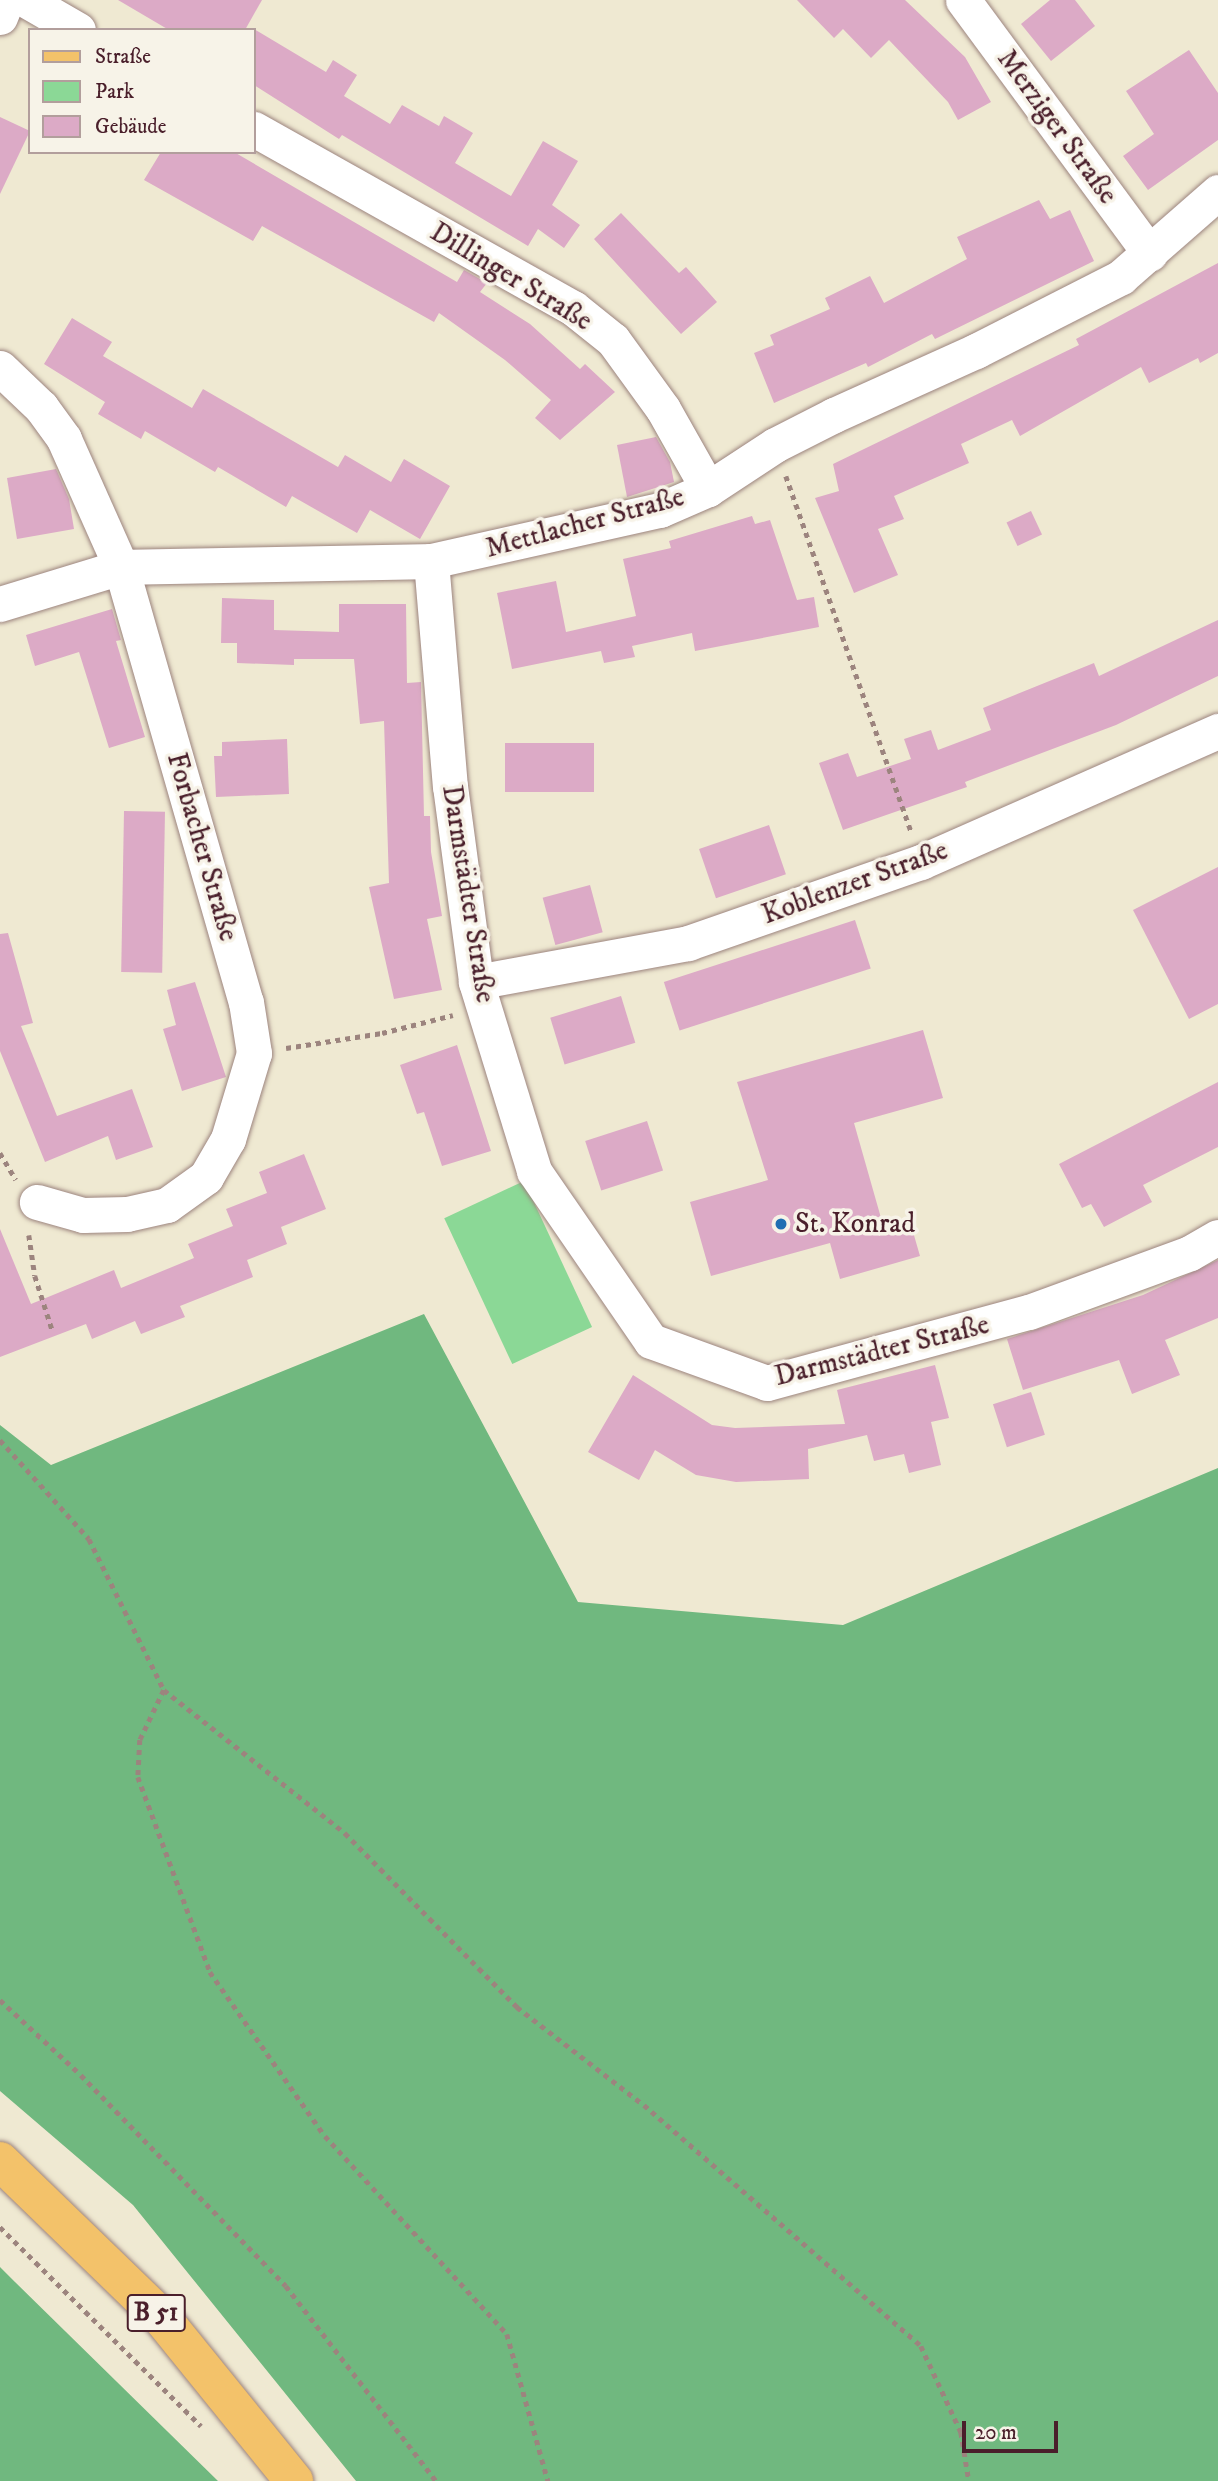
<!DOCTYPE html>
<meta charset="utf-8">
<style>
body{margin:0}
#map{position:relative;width:1218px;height:2481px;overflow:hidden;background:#efe9d2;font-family:"IM FELL DW Pica",serif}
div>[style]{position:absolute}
.green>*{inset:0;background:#8bd896;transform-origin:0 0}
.forest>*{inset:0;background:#70b87f}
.building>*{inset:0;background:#dcaac6;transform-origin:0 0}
.path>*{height:4.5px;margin-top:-2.25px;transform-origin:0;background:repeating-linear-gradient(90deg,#9c847e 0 5px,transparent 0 10px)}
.roads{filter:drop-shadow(0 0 2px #9c847e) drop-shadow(0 0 2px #9c847e)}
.minor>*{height:35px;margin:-17.5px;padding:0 17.5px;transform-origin:17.5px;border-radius:17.5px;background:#fff}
.primary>*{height:38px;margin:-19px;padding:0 19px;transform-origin:19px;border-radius:19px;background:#f3c26a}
.dots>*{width:19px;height:19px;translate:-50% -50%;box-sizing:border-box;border:4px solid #f7f3e8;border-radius:50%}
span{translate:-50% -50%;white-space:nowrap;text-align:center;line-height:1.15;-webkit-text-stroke:7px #f7f3e8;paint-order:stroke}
.shield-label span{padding:2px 5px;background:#f7f3e8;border:2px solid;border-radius:5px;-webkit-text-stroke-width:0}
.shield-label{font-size:26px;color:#4a1f2b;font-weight:700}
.street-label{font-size:28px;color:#4a1f2b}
.poi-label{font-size:28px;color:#4a1f2b}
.left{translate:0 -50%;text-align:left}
.legend{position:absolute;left:28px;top:28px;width:228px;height:126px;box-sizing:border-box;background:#f7f3e8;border:2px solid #b29e9c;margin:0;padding:9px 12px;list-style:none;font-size:21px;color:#4a1f2b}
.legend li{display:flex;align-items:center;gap:14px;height:35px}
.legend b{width:35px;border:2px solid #b29e9c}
.scale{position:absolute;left:962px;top:2421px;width:96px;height:32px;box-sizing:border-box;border:4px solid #4a1f2b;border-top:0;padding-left:9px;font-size:21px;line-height:24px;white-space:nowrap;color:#4a1f2b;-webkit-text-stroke:5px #f7f3e8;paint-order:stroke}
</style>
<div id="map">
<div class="green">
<div style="left:524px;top:1181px;width:161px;height:88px;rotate:65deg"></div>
</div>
<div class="forest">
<div style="clip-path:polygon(424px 1314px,578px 1602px,843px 1625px,1218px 1468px,1218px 2481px,356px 2481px,133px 2205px,0 2091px,0 1425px,51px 1465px)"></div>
<div style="clip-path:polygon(0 2267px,15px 2282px,218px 2481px,0 2481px)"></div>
</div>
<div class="building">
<div style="clip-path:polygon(118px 0,262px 0,245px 30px,169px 30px)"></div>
<div style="clip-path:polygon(797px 0,905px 0,965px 57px,991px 102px,958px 120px,948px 102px,889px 40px,871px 58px,843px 29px,834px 38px)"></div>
<div style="clip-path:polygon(1050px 0,1075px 0,1095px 26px,1051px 61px,1021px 24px)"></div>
<div style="clip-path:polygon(254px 29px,326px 72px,333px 60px,357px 75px,344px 96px,390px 124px,402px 105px,439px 126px,444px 116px,473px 133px,455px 163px,511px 196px,543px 141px,578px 161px,552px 205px,580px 225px,564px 248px,538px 229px,528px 246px,342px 135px,339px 139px,254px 85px)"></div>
<div style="clip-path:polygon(1189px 50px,1218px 93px,1218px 140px,1148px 190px,1123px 156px,1154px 134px,1126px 91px)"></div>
<div style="clip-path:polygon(0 117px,30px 131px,0 194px)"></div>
<div style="clip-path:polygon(161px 152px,234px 152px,457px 282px,464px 270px,487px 283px,480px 292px,530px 324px,580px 369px,585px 364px,615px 392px,560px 440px,535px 418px,551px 400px,505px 360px,439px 313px,434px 322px,262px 226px,253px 241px,144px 180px)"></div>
<div style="clip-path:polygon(1039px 200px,1050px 219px,1070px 210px,1094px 261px,935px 339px,932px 334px,868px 367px,866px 363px,774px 403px,754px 353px,774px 345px,770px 335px,830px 309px,825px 298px,870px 276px,884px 303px,967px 259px,957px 237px)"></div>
<div style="clip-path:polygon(621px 213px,679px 273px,686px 267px,717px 302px,681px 334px,594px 239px)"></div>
<div style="clip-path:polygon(1218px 263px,1218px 353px,1200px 363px,1198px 358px,1149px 383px,1141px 367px,1020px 436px,1012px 420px,961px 444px,969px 463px,894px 496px,904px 519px,878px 529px,898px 575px,854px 593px,815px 498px,839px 491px,833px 464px,1079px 345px,1076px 339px)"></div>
<div style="clip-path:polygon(72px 318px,112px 342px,103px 356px,192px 408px,203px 389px,338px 467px,345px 455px,391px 482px,404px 459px,450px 486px,420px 539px,370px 510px,357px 533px,292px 496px,286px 507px,218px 467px,215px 472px,145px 431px,141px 439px,98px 414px,105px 402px,44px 364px)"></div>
<div style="clip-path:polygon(656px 437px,670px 462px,674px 482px,627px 497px,617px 445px)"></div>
<div style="clip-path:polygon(56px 469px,69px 499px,74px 529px,17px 539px,7px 478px)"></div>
<div style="left:1031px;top:511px;width:26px;height:27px;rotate:65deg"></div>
<div style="clip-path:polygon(752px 516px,755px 524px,770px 520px,797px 600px,814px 597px,819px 627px,695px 651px,692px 633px,632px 646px,635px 657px,604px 663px,601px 651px,512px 669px,497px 593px,556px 581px,566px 632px,636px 616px,623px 559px,671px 548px,669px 541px)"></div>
<div style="clip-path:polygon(222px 598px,274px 600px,274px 630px,339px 632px,339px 604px,406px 604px,407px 683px,421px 682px,424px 816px,430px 816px,431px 852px,442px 916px,427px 919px,442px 990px,394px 999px,369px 887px,389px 883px,384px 721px,360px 724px,354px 659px,294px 659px,294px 665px,237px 663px,237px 643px,221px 643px)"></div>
<div style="clip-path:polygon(112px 609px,121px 640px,116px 641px,145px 737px,109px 748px,79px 652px,35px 666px,26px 635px)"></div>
<div style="clip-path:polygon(1218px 620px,1218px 676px,1116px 725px,965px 782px,967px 787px,843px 830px,819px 763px,848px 753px,857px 777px,911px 759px,904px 739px,931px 730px,938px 750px,991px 730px,983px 708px,1094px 663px,1099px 676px)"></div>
<div style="clip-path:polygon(287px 739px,289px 794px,216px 797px,214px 756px,222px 756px,222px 742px)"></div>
<div style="left:594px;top:743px;width:49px;height:89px;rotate:90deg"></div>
<div style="left:124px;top:811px;width:41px;height:161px;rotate:1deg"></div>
<div style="left:769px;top:825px;width:52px;height:74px;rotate:71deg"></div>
<div style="clip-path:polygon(1218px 867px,1218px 1004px,1189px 1019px,1133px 910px)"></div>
<div style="left:590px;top:885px;width:49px;height:49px;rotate:75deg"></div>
<div style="left:855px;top:920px;width:51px;height:201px;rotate:72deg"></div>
<div style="clip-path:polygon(8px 933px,33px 1023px,21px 1026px,57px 1116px,132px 1089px,153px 1147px,116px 1160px,108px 1136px,45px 1162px,0 1051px,0 934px)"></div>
<div style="clip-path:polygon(195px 982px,226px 1077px,182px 1091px,163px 1029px,176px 1025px,167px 990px)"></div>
<div style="left:621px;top:996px;width:49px;height:74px;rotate:73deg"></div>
<div style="clip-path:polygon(923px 1030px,943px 1098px,854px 1123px,883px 1225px,909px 1218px,920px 1256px,840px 1279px,830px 1243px,711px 1276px,690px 1202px,768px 1180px,737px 1082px)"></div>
<div style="clip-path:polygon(457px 1045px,491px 1151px,442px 1166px,424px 1112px,417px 1114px,400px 1065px)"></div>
<div style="clip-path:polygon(1218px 1082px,1218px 1147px,1143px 1185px,1152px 1202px,1104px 1227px,1091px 1204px,1082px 1208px,1059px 1164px)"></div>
<div style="left:647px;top:1121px;width:52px;height:65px;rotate:72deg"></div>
<div style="clip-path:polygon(304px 1154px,326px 1209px,281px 1227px,287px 1244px,247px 1260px,253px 1277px,180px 1306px,185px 1317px,141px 1334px,135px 1321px,92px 1339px,86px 1324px,0 1357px,0 1229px,31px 1304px,114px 1270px,121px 1288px,194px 1258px,188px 1244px,233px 1226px,226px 1209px,267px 1193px,259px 1172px)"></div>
<div style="clip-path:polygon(1218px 1260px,1218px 1318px,1165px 1340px,1180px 1375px,1132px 1394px,1119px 1360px,1023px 1390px,1007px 1339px,1143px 1295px)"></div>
<div style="clip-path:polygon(935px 1365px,949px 1418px,931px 1422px,941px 1465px,909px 1473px,904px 1454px,874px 1461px,867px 1435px,808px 1449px,809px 1479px,736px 1482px,696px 1475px,655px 1450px,639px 1480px,588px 1452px,633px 1375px,712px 1425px,735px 1428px,845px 1424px,837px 1390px)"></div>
<div style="left:1031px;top:1392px;width:45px;height:40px;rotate:72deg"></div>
</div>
<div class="path">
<div style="left:786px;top:476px;width:376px;rotate:70.6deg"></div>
<div style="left:286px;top:1048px;width:97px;rotate:-8.9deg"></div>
<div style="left:382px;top:1033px;width:73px;rotate:-14.2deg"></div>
<div style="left:0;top:1153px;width:31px;rotate:59deg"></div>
<div style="left:29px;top:1235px;width:41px;rotate:81.7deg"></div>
<div style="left:35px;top:1276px;width:56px;rotate:72.2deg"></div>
<div style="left:0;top:1440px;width:133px;rotate:48deg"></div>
<div style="left:89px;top:1539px;width:169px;rotate:63.6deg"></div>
<div style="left:164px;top:1690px;width:231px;rotate:38.3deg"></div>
<div style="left:345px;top:1833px;width:245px;rotate:45.3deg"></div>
<div style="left:517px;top:2007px;width:160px;rotate:37.7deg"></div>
<div style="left:644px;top:2105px;width:367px;rotate:41deg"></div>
<div style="left:921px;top:2346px;width:95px;rotate:65.1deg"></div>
<div style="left:961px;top:2432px;width:50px;rotate:80.7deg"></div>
<div style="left:164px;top:1690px;width:55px;rotate:115.6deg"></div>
<div style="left:140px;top:1740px;width:37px;rotate:93deg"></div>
<div style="left:138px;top:1777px;width:208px;rotate:69.7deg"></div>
<div style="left:210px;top:1972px;width:200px;rotate:55deg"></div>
<div style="left:325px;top:2136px;width:269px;rotate:47.4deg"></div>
<div style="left:507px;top:2334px;width:153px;rotate:74.4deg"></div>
<div style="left:0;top:2000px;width:110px;rotate:42.8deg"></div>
<div style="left:81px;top:2075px;width:294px;rotate:45.8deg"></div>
<div style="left:286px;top:2286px;width:246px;rotate:52.4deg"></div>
<div style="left:0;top:2227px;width:283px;rotate:44.7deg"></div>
</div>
<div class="roads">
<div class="minor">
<div style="left:26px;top:0;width:60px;rotate:30deg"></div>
<div style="left:963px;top:0;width:315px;rotate:53.6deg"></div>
<div style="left:0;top:17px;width:18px;rotate:-68deg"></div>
<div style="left:254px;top:129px;width:366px;rotate:29.3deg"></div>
<div style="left:573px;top:308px;width:51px;rotate:38.7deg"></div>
<div style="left:613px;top:340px;width:85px;rotate:54.1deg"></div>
<div style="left:663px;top:409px;width:92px;rotate:60.6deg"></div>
<div style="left:0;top:368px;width:57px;rotate:43.6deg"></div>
<div style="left:41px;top:407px;width:39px;rotate:54deg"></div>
<div style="left:64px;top:439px;width:140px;rotate:66deg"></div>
<div style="left:121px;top:567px;width:453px;rotate:74deg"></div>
<div style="left:246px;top:1002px;width:52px;rotate:81.1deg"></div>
<div style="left:254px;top:1053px;width:90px;rotate:106.8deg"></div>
<div style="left:228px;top:1139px;width:44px;rotate:120.1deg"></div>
<div style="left:206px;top:1177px;width:48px;rotate:144.3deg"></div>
<div style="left:167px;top:1205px;width:41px;rotate:167.3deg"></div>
<div style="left:127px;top:1214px;width:44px;rotate:178.7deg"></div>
<div style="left:83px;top:1215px;width:48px;rotate:-164.2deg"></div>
<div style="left:431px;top:561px;width:226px;rotate:85.2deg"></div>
<div style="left:450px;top:786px;width:198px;rotate:82.4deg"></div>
<div style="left:476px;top:982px;width:198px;rotate:72.9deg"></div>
<div style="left:534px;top:1171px;width:206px;rotate:55.5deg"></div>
<div style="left:651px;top:1341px;width:123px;rotate:19.9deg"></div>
<div style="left:767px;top:1383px;width:271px;rotate:-15.2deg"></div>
<div style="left:1029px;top:1312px;width:171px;rotate:-20.1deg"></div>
<div style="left:1190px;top:1253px;width:32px;rotate:-30deg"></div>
<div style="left:0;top:604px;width:127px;rotate:-17deg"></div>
<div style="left:121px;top:567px;width:310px;rotate:-1.1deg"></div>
<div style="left:431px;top:561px;width:235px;rotate:-12.6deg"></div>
<div style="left:660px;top:510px;width:52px;rotate:-23.6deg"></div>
<div style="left:708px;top:489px;width:80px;rotate:-33.3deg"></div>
<div style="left:775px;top:445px;width:66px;rotate:-27deg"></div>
<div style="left:834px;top:415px;width:156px;rotate:-24.3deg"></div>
<div style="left:976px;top:351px;width:163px;rotate:-27deg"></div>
<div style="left:1121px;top:277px;width:129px;rotate:-41.2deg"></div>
<div style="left:476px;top:982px;width:216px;rotate:-10.4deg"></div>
<div style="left:688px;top:943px;width:247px;rotate:-19.2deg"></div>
<div style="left:921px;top:862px;width:325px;rotate:-23.8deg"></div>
</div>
<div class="primary">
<div style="left:0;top:2161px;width:226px;rotate:44.1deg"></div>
<div style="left:162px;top:2318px;width:210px;rotate:51deg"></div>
</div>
</div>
<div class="dots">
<div style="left:781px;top:1224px;background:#1f6fb2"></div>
</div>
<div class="shield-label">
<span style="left:156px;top:2313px">B 51</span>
</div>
<div class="street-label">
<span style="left:1057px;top:127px;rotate:54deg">Merziger Straße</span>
<span style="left:511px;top:277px;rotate:31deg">Dillinger Straße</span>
<span style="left:585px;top:523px;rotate:-15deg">Mettlacher Straße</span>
<span style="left:202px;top:847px;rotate:74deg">Forbacher Straße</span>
<span style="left:855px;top:883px;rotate:-20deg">Koblenzer Straße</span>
<span style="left:468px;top:894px;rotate:81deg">Darmstädter Straße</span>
<span style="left:882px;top:1351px;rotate:-14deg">Darmstädter Straße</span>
</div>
<div class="poi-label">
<span class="left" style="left:795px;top:1224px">St. Konrad</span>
</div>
<ul class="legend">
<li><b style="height:9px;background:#f3c26a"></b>Straße</li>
<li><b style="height:19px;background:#8bd896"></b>Park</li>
<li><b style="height:19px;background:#dcaac6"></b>Gebäude</li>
</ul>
<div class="scale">20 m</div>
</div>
